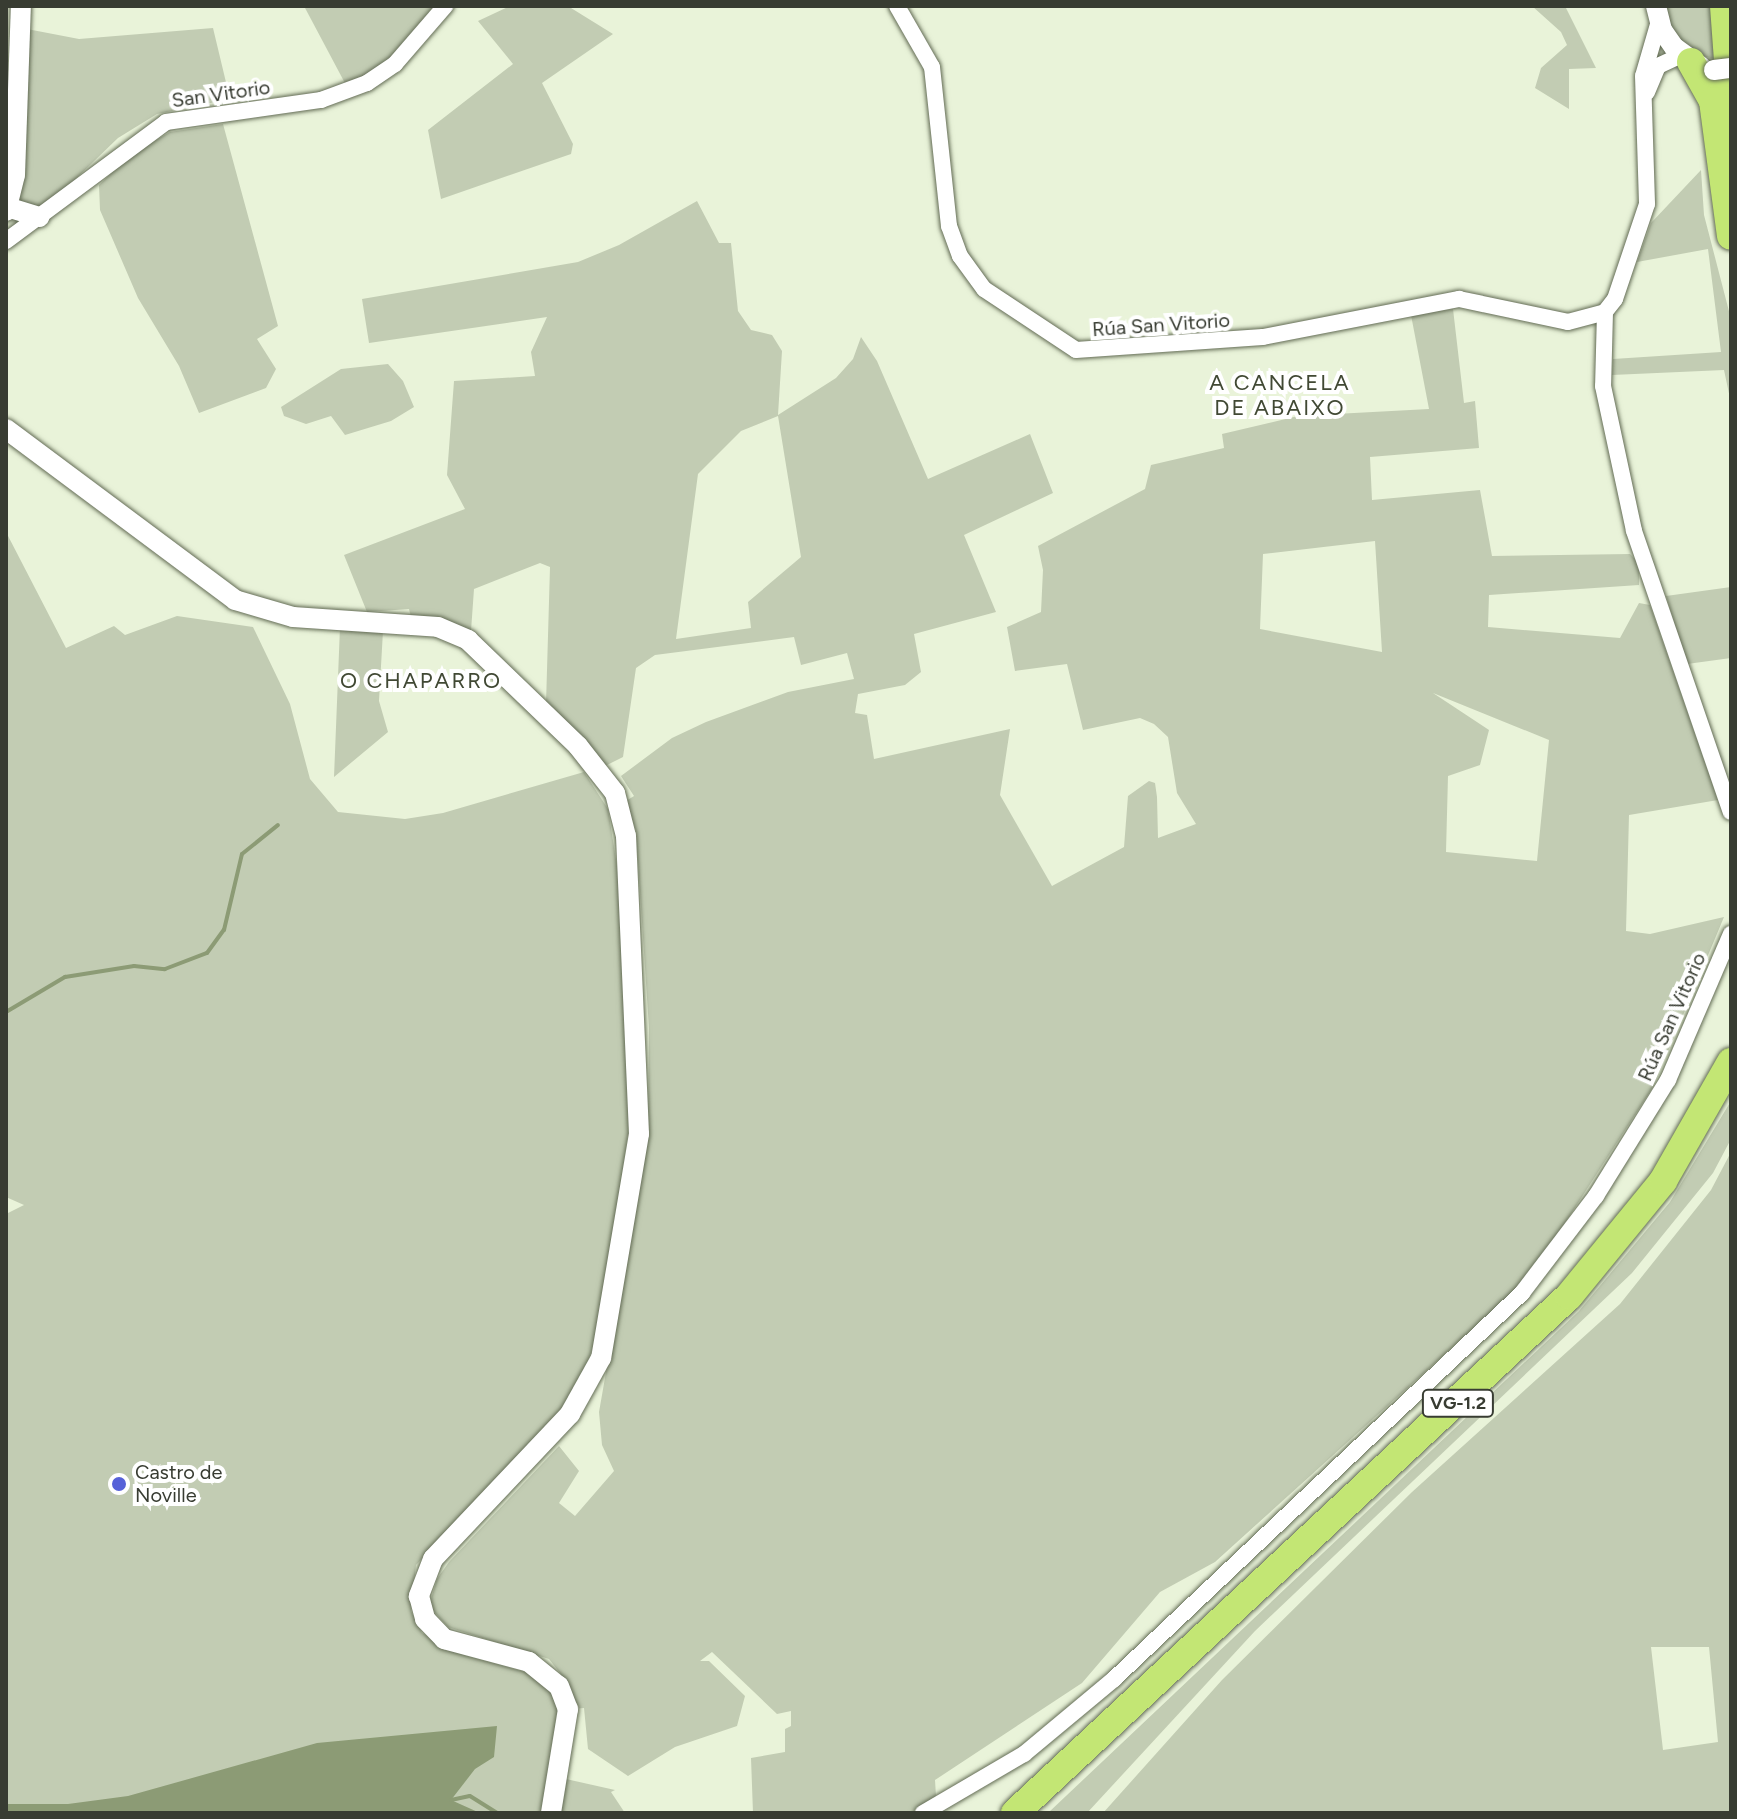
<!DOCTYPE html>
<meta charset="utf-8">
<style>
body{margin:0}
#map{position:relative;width:1737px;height:1819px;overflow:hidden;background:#e9f3d9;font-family:Figtree,sans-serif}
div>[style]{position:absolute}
.green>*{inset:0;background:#c2ccb3}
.water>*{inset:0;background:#8c9b75}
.stream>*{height:4px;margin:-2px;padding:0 2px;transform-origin:2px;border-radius:2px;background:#8c9b75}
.roads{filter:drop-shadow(0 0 2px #626b54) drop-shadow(0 0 2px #626b54)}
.minor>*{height:16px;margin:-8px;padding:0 8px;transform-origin:8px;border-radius:8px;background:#fff}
.tertiary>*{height:20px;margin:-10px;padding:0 10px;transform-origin:10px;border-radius:10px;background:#fff}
.trunk>*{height:28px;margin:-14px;padding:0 14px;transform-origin:14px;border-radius:14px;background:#c3e674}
.bridges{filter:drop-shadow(0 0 2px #626b54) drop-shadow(0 0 2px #626b54)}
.tertiary-bridge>*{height:20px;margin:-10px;padding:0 10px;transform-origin:10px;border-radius:10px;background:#fff}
.dots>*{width:22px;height:22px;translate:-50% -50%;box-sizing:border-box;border:4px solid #fff;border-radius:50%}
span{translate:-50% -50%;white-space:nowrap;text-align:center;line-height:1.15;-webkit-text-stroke:8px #fff;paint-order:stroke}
.shield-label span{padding:2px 6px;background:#fff;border:2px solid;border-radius:6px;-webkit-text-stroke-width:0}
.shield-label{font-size:18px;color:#383c32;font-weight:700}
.street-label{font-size:20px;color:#383c32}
.poi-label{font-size:20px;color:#383c32}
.left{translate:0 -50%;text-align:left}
.neighbourhood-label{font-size:22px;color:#414934;letter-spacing:2px}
.frame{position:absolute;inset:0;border:8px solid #383c32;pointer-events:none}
</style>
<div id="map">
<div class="green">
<div style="clip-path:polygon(304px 6px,437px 6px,392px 60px,347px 87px)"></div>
<div style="clip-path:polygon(510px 6px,571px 8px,613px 34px,542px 83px,573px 144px,571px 154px,441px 199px,428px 130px,513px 64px,478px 21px)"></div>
<div style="clip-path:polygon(1532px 6px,1566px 8px,1596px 68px,1569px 69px,1569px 109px,1535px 88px,1541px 68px,1567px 45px,1561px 32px)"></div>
<div style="clip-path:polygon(1666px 6px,1712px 6px,1715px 59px,1695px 54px,1673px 34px)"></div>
<div style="clip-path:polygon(213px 28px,230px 99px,157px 114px,118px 138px,61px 193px,40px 207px,23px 205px,16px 197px,27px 29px,79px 39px)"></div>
<div style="clip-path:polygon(223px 124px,278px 326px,257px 339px,276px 369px,266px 388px,199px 413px,179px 366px,138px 298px,100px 210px,99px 185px,130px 155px,170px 132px)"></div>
<div style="clip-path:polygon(1701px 170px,1704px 215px,1731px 319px,1731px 403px,1724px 370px,1612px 375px,1613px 359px,1721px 352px,1708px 249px,1637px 262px,1651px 223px)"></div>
<div style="clip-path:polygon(evenodd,697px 201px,719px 243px,731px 243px,738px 311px,751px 330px,772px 335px,782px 351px,778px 415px,836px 378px,853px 359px,861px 337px,877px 361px,928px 479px,1030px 434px,1053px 493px,964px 535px,996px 612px,914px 634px,921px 672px,905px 685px,858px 694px,855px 713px,867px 715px,874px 759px,1010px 729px,1000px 795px,1052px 886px,1124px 847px,1128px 796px,1149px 781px,1155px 783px,1157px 797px,1158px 838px,1196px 824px,1177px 793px,1168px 737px,1154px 724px,1140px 718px,1083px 730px,1067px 664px,1015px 671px,1007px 627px,1041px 612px,1043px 570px,1038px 546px,1145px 489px,1151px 465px,1224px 448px,1222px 434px,1298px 416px,1429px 409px,1411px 315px,1453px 309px,1464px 403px,1475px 401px,1479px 448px,1370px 457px,1372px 500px,1480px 490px,1492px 556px,1630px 554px,1639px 563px,1639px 585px,1489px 595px,1488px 627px,1620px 638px,1639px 603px,1650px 605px,1718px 800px,1629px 815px,1626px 931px,1650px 934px,1724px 917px,1653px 1087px,1530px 1277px,1215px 1562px,1160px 1592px,1082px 1683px,935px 1780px,936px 1796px,911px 1813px,753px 1813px,751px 1758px,785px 1752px,785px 1729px,791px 1726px,791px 1711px,777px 1714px,712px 1652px,700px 1661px,709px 1661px,745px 1696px,737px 1726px,675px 1747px,628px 1776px,588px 1749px,584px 1708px,573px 1709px,560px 1673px,549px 1659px,448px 1627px,429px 1606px,437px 1579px,449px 1562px,559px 1446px,579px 1471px,559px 1503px,575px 1516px,614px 1471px,602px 1445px,599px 1412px,648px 1133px,649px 1028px,636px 831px,626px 801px,634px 796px,621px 776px,672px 738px,706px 722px,788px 692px,854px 679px,847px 653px,801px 665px,794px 637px,655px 655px,636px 668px,623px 757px,605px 766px,546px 704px,550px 567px,540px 563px,474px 589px,471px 631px,411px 617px,409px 609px,367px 612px,344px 555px,465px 509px,447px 475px,454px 381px,535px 376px,531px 352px,547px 317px,369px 343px,362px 299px,578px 262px,619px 245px,697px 201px,778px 416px,801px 557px,748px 602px,751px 628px,676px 639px,698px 474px,741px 431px,778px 416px,697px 201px,1375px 541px,1382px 652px,1260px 629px,1263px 554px,1375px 541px,697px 201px,1433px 693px,1549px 740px,1537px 861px,1446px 852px,1448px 776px,1480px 765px,1489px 730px,1433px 693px)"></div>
<div style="clip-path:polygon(388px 364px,403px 381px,414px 407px,391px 421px,345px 435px,331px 416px,306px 424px,284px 416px,281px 407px,341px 369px)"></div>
<div style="clip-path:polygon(6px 532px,66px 648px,114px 626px,125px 635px,177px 616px,253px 627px,290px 704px,310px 779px,338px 812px,405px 819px,443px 813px,584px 772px,608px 809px,619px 879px,629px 1128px,599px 1329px,583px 1376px,560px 1410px,416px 1565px,411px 1611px,422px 1633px,464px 1655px,525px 1672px,551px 1690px,560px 1717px,544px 1813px,21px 1813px,6px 1804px,6px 1214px,24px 1205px,6px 1197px)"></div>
<div style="clip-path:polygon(1731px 587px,1731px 658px,1687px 664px,1666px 596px)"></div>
<div style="clip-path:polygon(340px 627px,383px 631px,379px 701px,388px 732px,334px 777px)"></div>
<div style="clip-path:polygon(1731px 1101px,1731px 1139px,1713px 1173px,1632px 1273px,1255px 1631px,1087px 1813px,1048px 1813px,1579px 1311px,1670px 1202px)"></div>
<div style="clip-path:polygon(evenodd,1731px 1152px,1731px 1813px,1103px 1813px,1222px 1680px,1412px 1492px,1620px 1304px,1711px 1190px,1731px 1152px,1651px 1647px,1709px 1647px,1718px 1742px,1663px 1750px,1651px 1647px)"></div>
<div style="clip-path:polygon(566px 1779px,615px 1790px,611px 1792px,625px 1813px,558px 1813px)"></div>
</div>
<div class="water">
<div style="clip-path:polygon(497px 1726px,494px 1757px,475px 1769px,451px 1800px,480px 1813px,6px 1813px,6px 1804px,68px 1804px,128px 1796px,317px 1743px)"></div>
</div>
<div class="stream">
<div style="left:6px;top:1012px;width:69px;rotate:-30.7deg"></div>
<div style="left:65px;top:977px;width:70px;rotate:-9.1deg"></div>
<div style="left:134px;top:966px;width:31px;rotate:6deg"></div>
<div style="left:165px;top:969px;width:45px;rotate:-20.9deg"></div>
<div style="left:207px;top:953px;width:29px;rotate:-54deg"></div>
<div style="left:224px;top:930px;width:78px;rotate:-76.7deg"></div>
<div style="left:242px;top:854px;width:46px;rotate:-38.9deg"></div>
<div style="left:451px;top:1800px;width:19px;rotate:-12deg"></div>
<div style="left:470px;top:1796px;width:32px;rotate:32deg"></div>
</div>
<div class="roads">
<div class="minor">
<div style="left:897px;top:6px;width:70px;rotate:60.2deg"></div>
<div style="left:932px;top:67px;width:160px;rotate:83.9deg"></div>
<div style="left:949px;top:226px;width:32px;rotate:70deg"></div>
<div style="left:960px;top:256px;width:41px;rotate:54deg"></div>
<div style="left:984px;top:289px;width:110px;rotate:33.5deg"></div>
<div style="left:1076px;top:350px;width:187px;rotate:-4deg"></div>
<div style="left:1263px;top:337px;width:200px;rotate:-11deg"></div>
<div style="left:1459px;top:299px;width:111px;rotate:11.9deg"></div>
<div style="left:1568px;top:322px;width:38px;rotate:-15deg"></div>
<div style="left:1659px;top:21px;width:57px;rotate:106.2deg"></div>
<div style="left:1643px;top:76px;width:128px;rotate:88.2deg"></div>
<div style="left:1647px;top:204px;width:100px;rotate:108.6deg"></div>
<div style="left:1615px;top:299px;width:16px;rotate:128deg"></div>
<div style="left:1605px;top:312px;width:74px;rotate:91.5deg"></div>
<div style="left:1603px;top:386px;width:148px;rotate:77.9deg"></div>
<div style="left:1634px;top:531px;width:297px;rotate:71deg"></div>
<div style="left:1647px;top:92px;width:28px;rotate:-67deg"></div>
<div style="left:1658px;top:66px;width:26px;rotate:-25deg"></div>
<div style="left:6px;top:241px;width:199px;rotate:-36.6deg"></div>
<div style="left:166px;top:122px;width:157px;rotate:-8.1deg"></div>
<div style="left:321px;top:100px;width:49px;rotate:-20.3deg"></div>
<div style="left:367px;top:83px;width:34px;rotate:-34deg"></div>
<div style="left:395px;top:64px;width:77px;rotate:-49.2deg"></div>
<div style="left:923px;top:1813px;width:117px;rotate:-30.3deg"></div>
<div style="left:1024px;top:1754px;width:117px;rotate:-39.8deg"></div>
<div style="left:1114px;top:1679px;width:562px;rotate:-43.41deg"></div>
<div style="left:1522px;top:1293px;width:122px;rotate:-52.7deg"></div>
<div style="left:1596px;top:1196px;width:137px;rotate:-58.2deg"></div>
<div style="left:1668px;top:1080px;width:159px;rotate:-66.7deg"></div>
</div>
<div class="tertiary">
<div style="left:1656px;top:6px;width:25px;rotate:76deg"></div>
<div style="left:1662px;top:30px;width:21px;rotate:55deg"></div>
<div style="left:1674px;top:47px;width:34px;rotate:36deg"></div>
<div style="left:7px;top:207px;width:34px;rotate:17deg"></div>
<div style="left:6px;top:211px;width:37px;rotate:-76deg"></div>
<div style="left:15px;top:175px;width:169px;rotate:-88deg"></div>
<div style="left:6px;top:429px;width:286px;rotate:36.7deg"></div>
<div style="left:235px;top:600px;width:60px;rotate:16.3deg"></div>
<div style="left:293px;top:617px;width:145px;rotate:3.9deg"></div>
<div style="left:438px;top:627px;width:33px;rotate:23deg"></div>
<div style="left:468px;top:640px;width:153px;rotate:43.9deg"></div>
<div style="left:578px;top:746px;width:60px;rotate:51.8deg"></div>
<div style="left:615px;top:793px;width:44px;rotate:75.7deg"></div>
<div style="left:626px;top:836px;width:298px;rotate:87.5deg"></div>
<div style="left:639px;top:1134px;width:227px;rotate:99.6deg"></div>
<div style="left:601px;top:1358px;width:64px;rotate:119deg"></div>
<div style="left:570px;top:1414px;width:199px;rotate:133.4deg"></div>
<div style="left:433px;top:1559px;width:40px;rotate:111deg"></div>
<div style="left:419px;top:1596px;width:24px;rotate:75deg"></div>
<div style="left:425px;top:1619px;width:28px;rotate:46deg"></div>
<div style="left:444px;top:1639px;width:88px;rotate:15.1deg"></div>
<div style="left:529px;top:1662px;width:38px;rotate:39deg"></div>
<div style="left:559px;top:1686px;width:25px;rotate:69deg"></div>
<div style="left:568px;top:1709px;width:105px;rotate:99.3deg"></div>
</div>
<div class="trunk">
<div style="left:1724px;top:6px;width:96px;rotate:85.8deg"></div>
<div style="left:1691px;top:62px;width:45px;rotate:60.6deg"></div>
<div style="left:1713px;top:101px;width:136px;rotate:82.4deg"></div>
<div style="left:1015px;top:1813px;width:758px;rotate:-43.02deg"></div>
<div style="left:1569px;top:1296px;width:149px;rotate:-50.7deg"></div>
<div style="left:1663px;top:1181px;width:137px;rotate:-60.3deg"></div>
</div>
</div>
<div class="bridges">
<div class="tertiary-bridge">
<div style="left:1714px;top:70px;width:17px;rotate:-7deg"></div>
</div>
</div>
<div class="dots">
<div style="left:119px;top:1484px;background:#5661d8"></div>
</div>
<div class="shield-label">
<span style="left:1458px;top:1403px">VG-1.2</span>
</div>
<div class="street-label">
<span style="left:221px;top:94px;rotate:-8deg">San Vitorio</span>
<span style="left:1161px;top:325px;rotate:-4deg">Rúa San Vitorio</span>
<span style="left:1672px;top:1017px;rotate:-66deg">Rúa San Vitorio</span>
</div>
<div class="poi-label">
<span class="left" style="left:135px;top:1484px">Castro de<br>Noville</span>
</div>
<div class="neighbourhood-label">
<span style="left:1280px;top:395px">A CANCELA<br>DE ABAIXO</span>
<span style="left:421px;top:681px">O CHAPARRO</span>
</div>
<div class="frame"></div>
</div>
